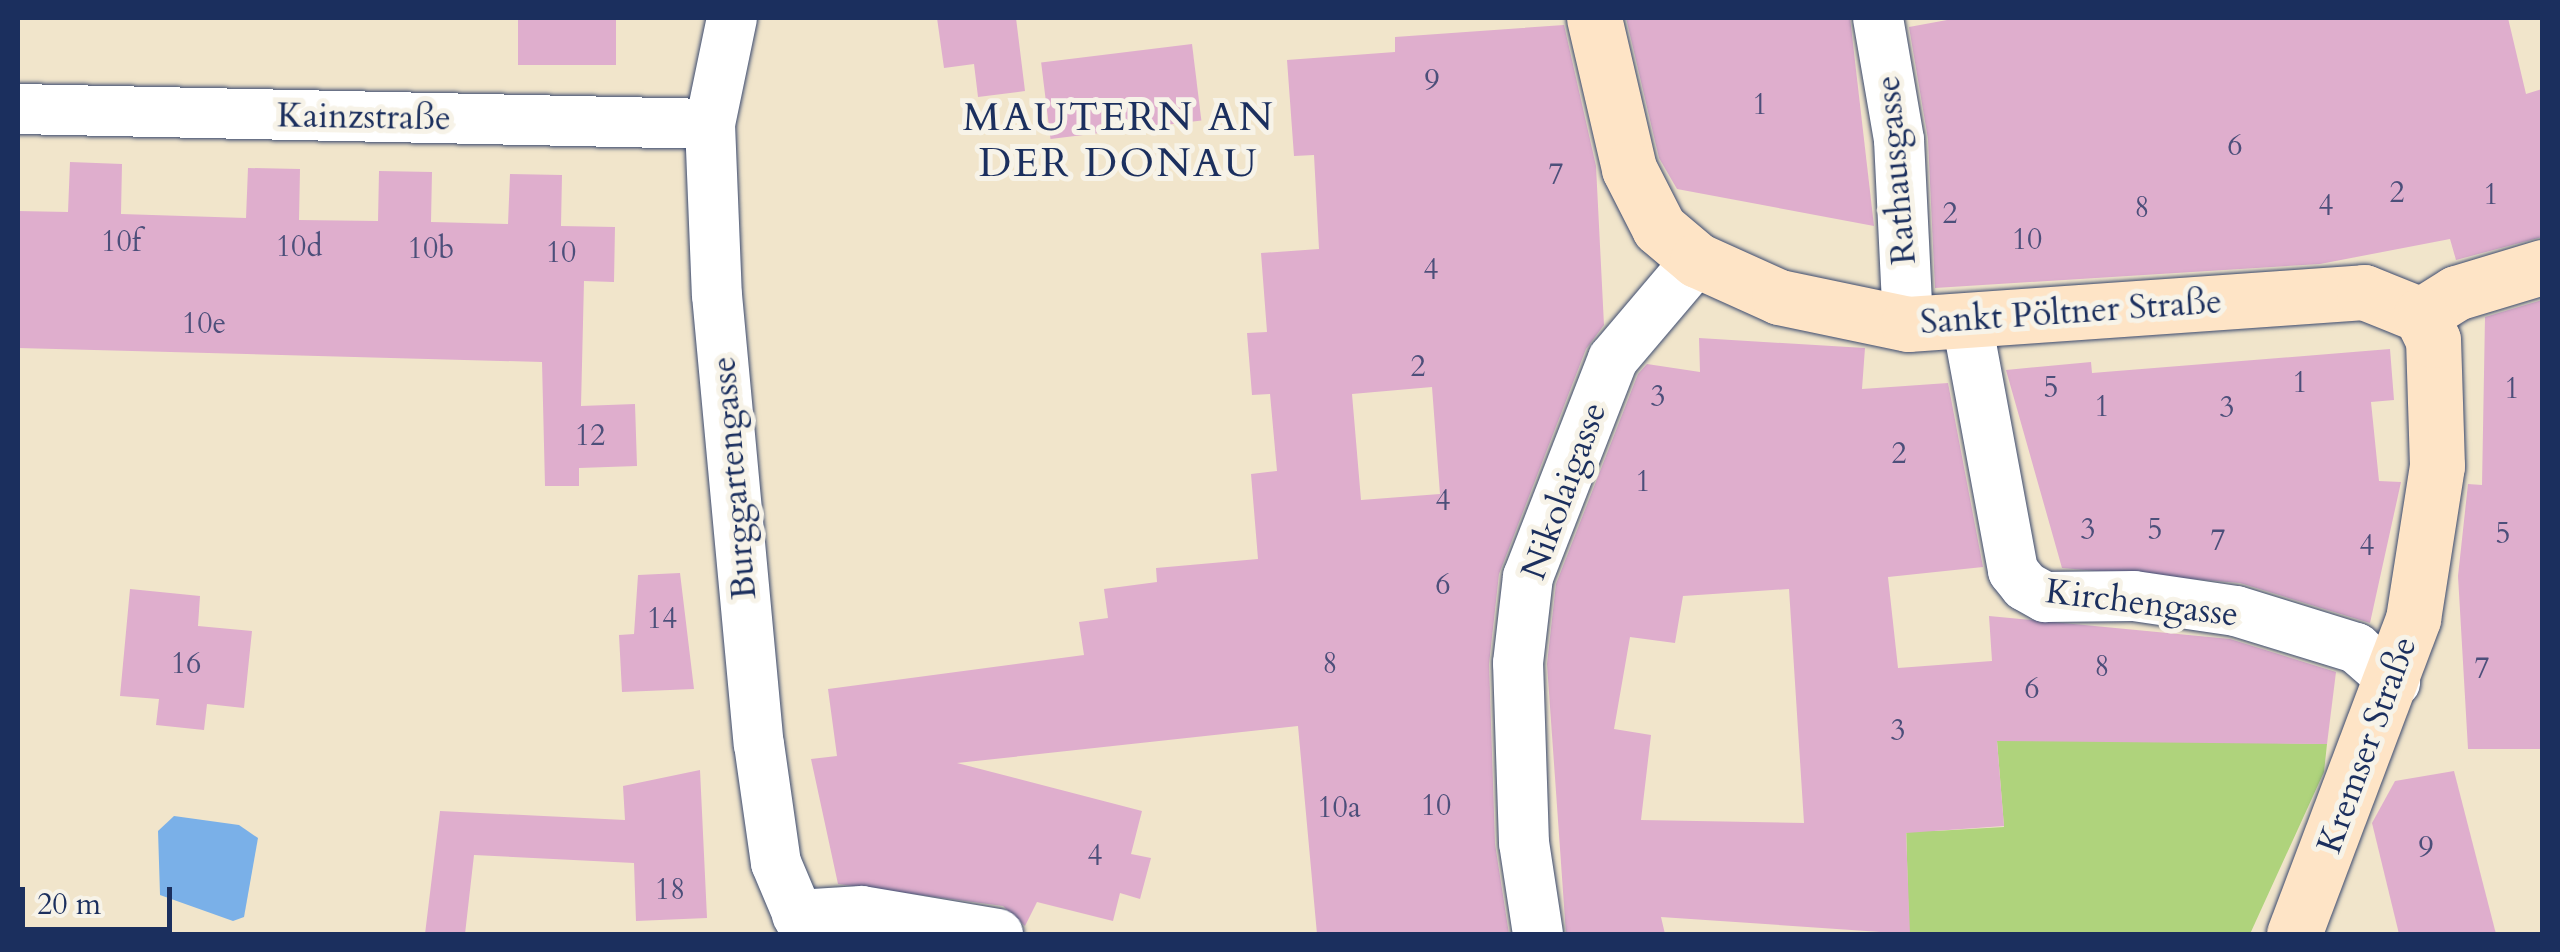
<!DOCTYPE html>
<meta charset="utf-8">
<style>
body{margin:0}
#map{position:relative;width:2560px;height:952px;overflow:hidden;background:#f1e5cb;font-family:Cardo,serif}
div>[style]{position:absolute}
.green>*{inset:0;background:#afd37c}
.water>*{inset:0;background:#7ab0e8}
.building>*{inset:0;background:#dfaecd;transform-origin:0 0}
.roads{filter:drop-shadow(0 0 2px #3b4a6e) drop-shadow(0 0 2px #3b4a6e)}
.street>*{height:50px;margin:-25px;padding:0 25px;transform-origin:25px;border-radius:25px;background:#fff}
.secondary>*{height:55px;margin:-27.5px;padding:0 27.5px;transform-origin:27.5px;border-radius:27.5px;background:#fee4c6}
span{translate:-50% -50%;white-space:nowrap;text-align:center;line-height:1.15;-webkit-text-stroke:10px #f7f3e8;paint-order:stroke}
.number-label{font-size:30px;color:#4c4f7a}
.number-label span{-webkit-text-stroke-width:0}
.street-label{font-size:35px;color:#1b2f5e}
.quarter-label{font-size:40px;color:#1b2f5e;letter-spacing:2.5px}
.frame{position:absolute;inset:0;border:20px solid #1b2f5e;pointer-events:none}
.scale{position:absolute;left:20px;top:887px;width:152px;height:45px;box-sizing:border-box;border:5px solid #1b2f5e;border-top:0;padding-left:12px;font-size:30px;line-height:35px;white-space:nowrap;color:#1b2f5e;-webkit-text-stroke:8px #f7f3e8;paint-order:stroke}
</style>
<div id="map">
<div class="green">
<div style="clip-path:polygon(1997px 741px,2070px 739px,2327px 744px,2324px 772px,2250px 934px,1909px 934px,1906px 823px,1935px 831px,2004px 827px)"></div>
</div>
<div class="water">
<div style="clip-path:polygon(174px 816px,239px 825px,258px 838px,244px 917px,233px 921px,160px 895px,158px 831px)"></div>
</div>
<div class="building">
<div style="left:518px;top:18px;width:98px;height:47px"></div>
<div style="clip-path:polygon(937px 18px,1016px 18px,1025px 91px,978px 97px,974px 64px,944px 68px)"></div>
<div style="clip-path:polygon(1626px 18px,1850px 18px,1874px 226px,1677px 189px,1659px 158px)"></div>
<div style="clip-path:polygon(1958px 18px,2508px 18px,2526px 94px,2542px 89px,2542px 237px,2456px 260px,2450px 239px,2320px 264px,1935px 288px,1928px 139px,1909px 27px)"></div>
<div style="clip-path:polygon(evenodd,1564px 25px,1596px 166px,1604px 325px,1586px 349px,1499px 574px,1489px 664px,1495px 844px,1509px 934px,1317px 934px,1298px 726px,957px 763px,1142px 811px,1131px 854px,1151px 858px,1140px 899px,1120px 893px,1113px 921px,1037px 902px,1025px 926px,1003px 906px,838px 884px,811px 759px,837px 756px,828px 689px,1084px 655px,1079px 622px,1108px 618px,1104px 589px,1157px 582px,1156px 568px,1258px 559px,1251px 474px,1277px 471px,1270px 394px,1252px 395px,1247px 333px,1267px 332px,1261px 253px,1319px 249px,1314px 155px,1294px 156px,1287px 60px,1395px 52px,1395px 37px,1564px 25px,1432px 387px,1440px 494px,1361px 500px,1352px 394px,1432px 387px)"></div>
<div style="left:1192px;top:44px;width:77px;height:152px;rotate:83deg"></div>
<div style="clip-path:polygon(70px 162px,122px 164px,121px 214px,246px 218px,248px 168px,300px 169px,299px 220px,378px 221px,379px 171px,432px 172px,431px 222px,508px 224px,510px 174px,562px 175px,561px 226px,615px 227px,614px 282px,584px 281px,581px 406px,635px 404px,637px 466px,579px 468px,579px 486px,545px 486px,542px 362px,18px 348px,18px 211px,68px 212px)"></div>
<div style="clip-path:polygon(2542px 300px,2542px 749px,2468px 749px,2458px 576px,2468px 484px,2482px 485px,2485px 317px)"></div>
<div style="clip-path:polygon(evenodd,1699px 338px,1865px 348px,1862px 389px,1948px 383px,1983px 567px,1888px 577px,1898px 668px,1992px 661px,1989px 616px,2230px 639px,2336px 672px,2327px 744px,1997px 741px,2004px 826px,1906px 833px,1910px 934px,1661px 917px,1665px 934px,1566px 934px,1547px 664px,1556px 584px,1638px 374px,1647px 364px,1700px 372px,1699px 338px,1789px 589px,1804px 823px,1641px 820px,1651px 735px,1614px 729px,1630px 637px,1675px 643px,1683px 596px,1789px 589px)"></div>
<div style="clip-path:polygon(2390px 349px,2394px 400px,2371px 402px,2379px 481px,2401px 482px,2370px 623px,2240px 583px,2062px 568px,2006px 370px,2091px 362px,2092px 373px)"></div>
<div style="clip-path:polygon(680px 573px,694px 689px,622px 692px,619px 635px,634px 634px,638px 575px)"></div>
<div style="clip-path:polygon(130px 589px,200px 596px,198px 626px,252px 631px,244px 708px,207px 704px,204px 730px,156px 725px,159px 699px,120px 696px)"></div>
<div style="clip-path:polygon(700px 770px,707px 918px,636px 921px,634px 863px,474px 855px,465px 934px,425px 934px,440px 811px,625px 820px,623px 786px)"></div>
<div style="clip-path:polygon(2454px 771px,2496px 934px,2399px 934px,2372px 823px,2395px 781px)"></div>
</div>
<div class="roads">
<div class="street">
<div style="left:732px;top:18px;width:108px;rotate:101.7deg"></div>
<div style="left:710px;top:124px;width:171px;rotate:87.7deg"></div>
<div style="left:717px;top:295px;width:451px;rotate:84.7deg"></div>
<div style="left:759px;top:744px;width:120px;rotate:81.9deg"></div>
<div style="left:776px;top:863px;width:77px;rotate:67.1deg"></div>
<div style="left:1878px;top:18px;width:124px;rotate:80.2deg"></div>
<div style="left:1899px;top:140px;width:184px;rotate:87.2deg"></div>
<div style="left:18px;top:109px;width:692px;rotate:1.24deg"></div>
<div style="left:1967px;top:322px;width:253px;rotate:79.5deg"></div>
<div style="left:2013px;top:571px;width:19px;rotate:51deg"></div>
<div style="left:2025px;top:586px;width:23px;rotate:29deg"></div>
<div style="left:2045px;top:597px;width:89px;rotate:-0.6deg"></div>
<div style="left:2134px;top:596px;width:103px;rotate:8.4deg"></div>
<div style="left:2236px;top:611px;width:126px;rotate:17.1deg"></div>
<div style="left:2356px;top:648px;width:52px;rotate:41.1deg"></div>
<div style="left:797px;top:915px;width:65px;rotate:-3.5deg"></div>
<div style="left:862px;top:911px;width:138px;rotate:9.6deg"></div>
<div style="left:1538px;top:934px;width:92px;rotate:-98.7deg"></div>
<div style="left:1524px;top:843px;width:180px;rotate:-91.9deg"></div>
<div style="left:1518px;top:663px;width:87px;rotate:-83.4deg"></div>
<div style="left:1528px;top:577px;width:234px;rotate:-68.7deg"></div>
<div style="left:1613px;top:359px;width:130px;rotate:-49.7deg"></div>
</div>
<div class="secondary">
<div style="left:1594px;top:18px;width:155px;rotate:76.9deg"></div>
<div style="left:1629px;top:169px;width:66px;rotate:63deg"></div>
<div style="left:1659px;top:228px;width:50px;rotate:40.1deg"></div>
<div style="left:1697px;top:260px;width:90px;rotate:24.3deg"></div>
<div style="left:1779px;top:297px;width:132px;rotate:11.8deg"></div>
<div style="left:1908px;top:324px;width:457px;rotate:-4deg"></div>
<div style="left:2364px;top:292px;width:61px;rotate:22deg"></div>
<div style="left:2421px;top:315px;width:41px;rotate:-32.2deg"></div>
<div style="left:2456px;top:293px;width:90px;rotate:-16.8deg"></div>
<div style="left:2294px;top:934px;width:337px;rotate:-69.3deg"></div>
<div style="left:2413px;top:619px;width:155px;rotate:-81.1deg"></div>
<div style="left:2437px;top:466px;width:126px;rotate:-91.8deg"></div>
<div style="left:2433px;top:340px;width:28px;rotate:-116deg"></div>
</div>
</div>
<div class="number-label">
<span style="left:1432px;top:81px">9</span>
<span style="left:1760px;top:105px">1</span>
<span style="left:2235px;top:146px">6</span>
<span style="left:1556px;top:175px">7</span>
<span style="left:2397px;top:193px">2</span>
<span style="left:2491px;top:195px">1</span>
<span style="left:2326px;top:206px">4</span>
<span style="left:2142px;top:208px">8</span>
<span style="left:1950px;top:214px">2</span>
<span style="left:2027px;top:240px">10</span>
<span style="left:121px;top:242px">10f</span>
<span style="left:299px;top:247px">10d</span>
<span style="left:431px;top:249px">10b</span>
<span style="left:561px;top:253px">10</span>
<span style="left:1431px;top:270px">4</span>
<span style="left:204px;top:324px">10e</span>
<span style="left:1418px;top:367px">2</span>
<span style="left:2300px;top:383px">1</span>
<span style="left:2051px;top:388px">5</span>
<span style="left:2512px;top:389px">1</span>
<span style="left:1658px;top:397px">3</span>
<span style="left:2102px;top:407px">1</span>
<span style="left:2227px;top:408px">3</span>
<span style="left:590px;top:436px">12</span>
<span style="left:1899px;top:454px">2</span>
<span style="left:1643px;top:482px">1</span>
<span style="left:1443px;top:501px">4</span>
<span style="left:2088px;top:530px">3</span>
<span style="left:2155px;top:530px">5</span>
<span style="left:2503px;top:534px">5</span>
<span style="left:2218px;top:541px">7</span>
<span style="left:2367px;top:546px">4</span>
<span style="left:1443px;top:585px">6</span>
<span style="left:662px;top:619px">14</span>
<span style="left:186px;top:664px">16</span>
<span style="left:1330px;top:664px">8</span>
<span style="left:2102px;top:667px">8</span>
<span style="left:2482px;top:669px">7</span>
<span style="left:2032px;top:689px">6</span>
<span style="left:1898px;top:731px">3</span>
<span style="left:1436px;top:806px">10</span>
<span style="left:1339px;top:808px">10a</span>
<span style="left:2426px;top:848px">9</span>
<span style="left:1095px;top:856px">4</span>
<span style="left:670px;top:890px">18</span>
</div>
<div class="street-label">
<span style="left:364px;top:117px;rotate:1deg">Kainzstraße</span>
<span style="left:1896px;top:170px;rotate:-95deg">Rathausgasse</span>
<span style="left:2071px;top:312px;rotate:-4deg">Sankt Pöltner Straße</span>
<span style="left:734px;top:478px;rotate:-95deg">Burggartengasse</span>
<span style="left:1564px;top:491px;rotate:-70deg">Nikolaigasse</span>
<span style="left:2142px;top:603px;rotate:7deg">Kirchengasse</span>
<span style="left:2367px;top:745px;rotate:-70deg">Kremser Straße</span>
</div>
<div class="quarter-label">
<span style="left:1119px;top:141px">MAUTERN AN<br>DER DONAU</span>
</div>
<div class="frame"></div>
<div class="scale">20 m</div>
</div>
